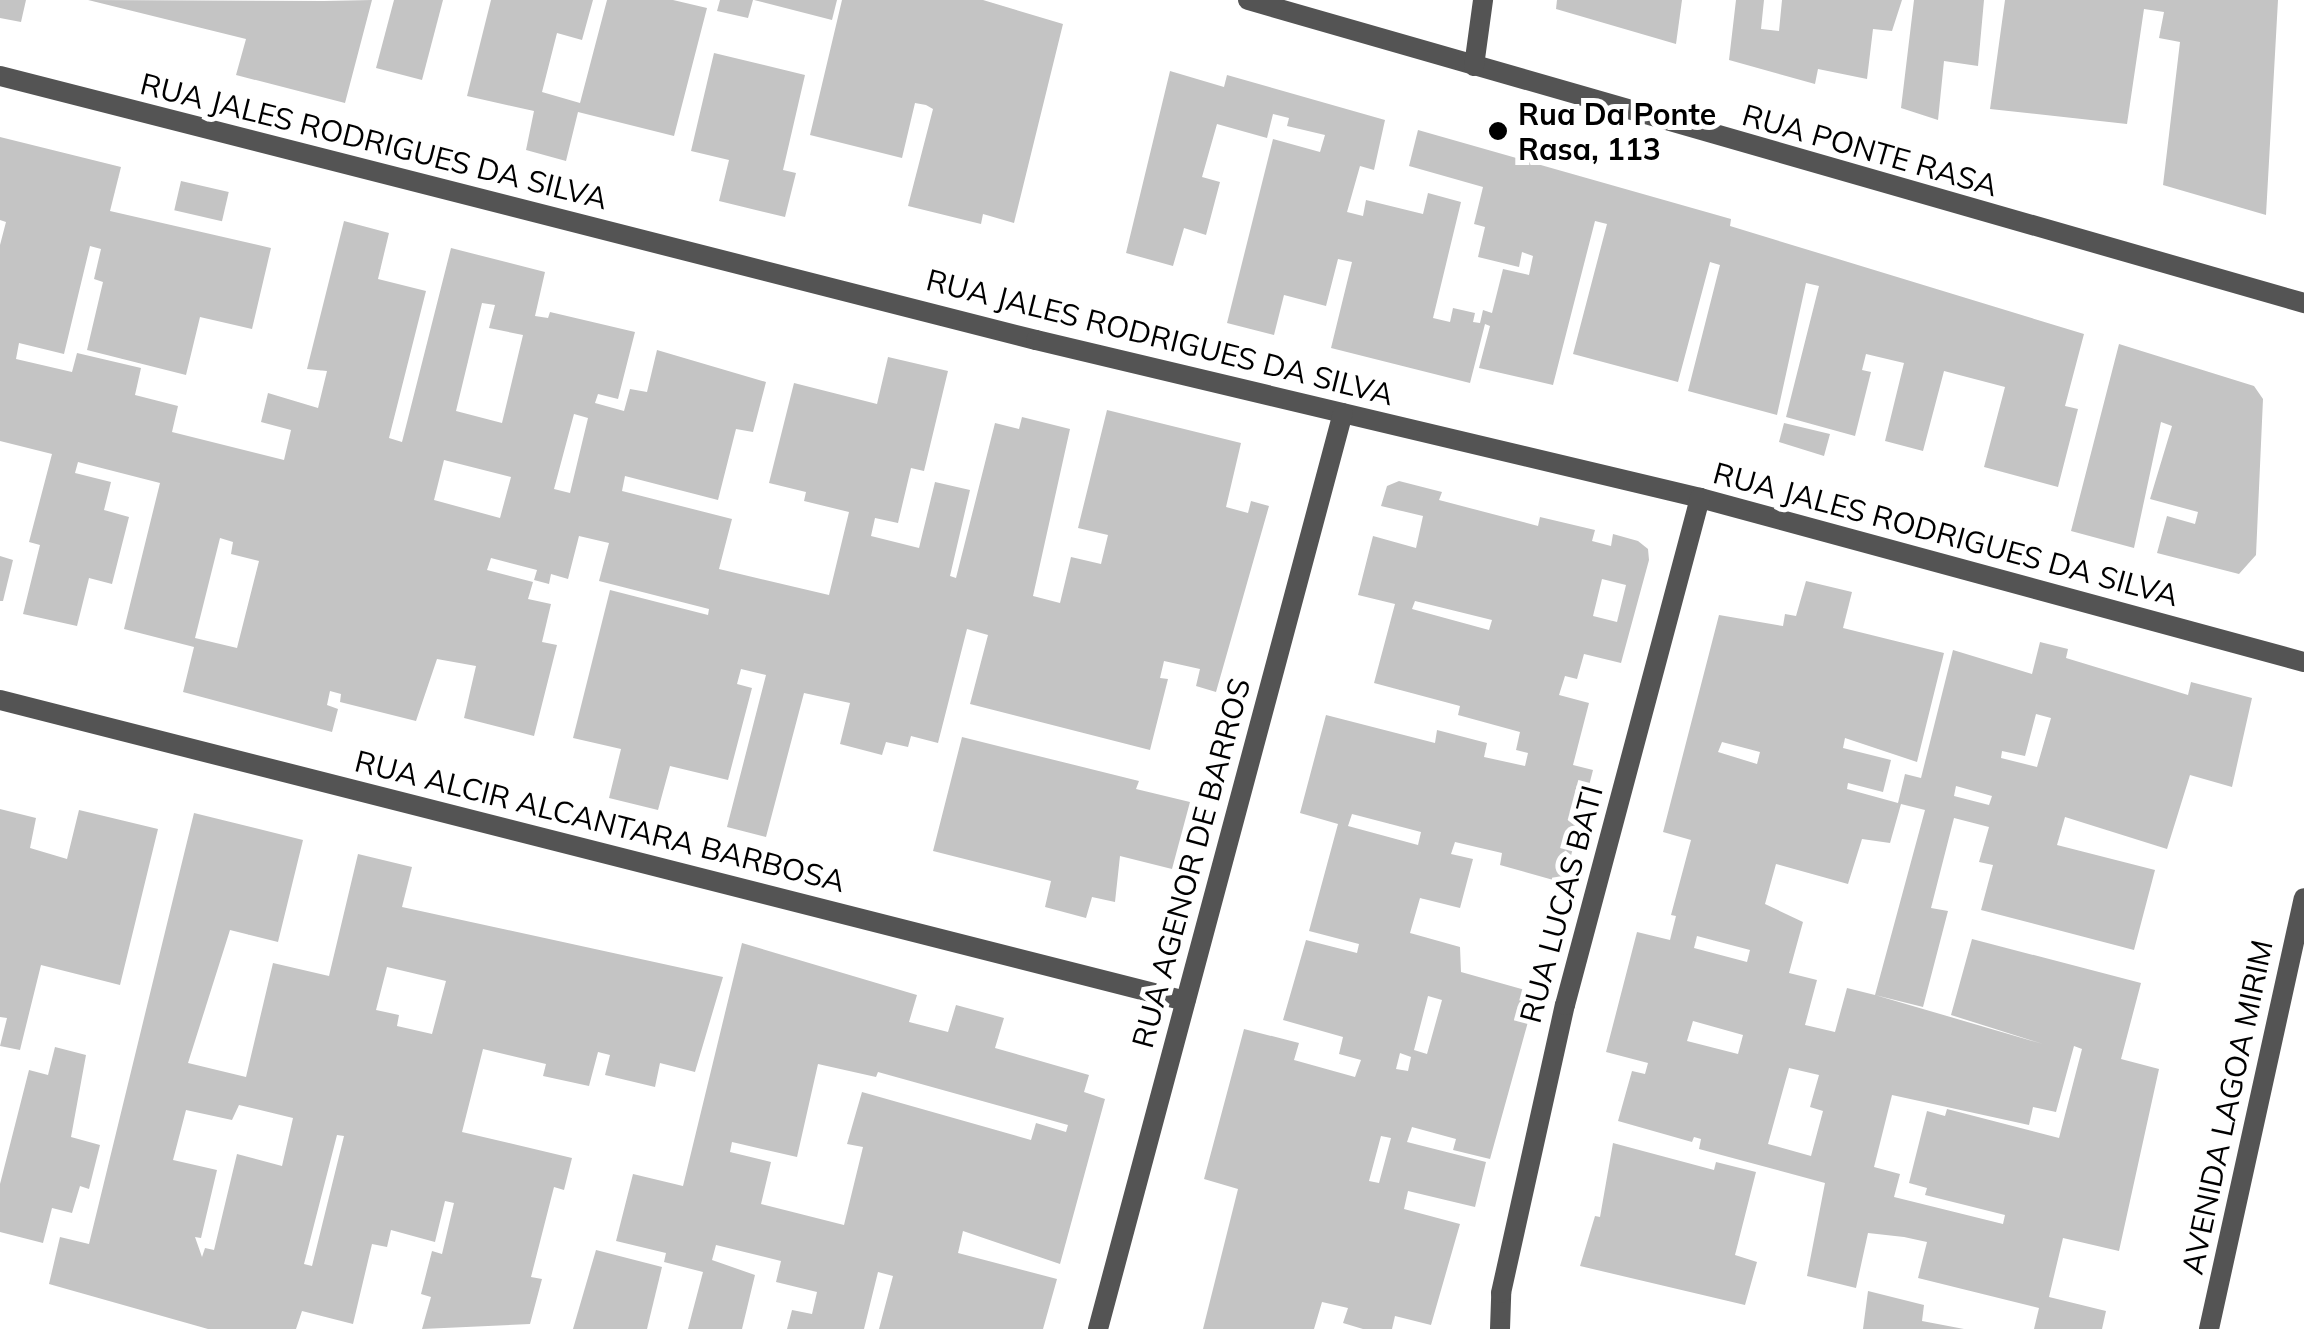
<!DOCTYPE html>
<style>
body{margin:0}
#map{position:relative;width:2304px;height:1329px;overflow:hidden;background:#fff;font-family:Mulish,sans-serif}
div>[style]{position:absolute}
.building>*{inset:0;background:#c4c4c4;transform-origin:0 0}
.minor>*{height:20px;margin:-10px;padding:0 10px;transform-origin:10px;border-radius:10px;background:#545454}
.dots>*{width:28px;height:28px;translate:-50% -50%;box-sizing:border-box;border:5px solid #fff;border-radius:50%}
span{translate:-50% -50%;white-space:nowrap;text-align:center;line-height:1.15;-webkit-text-stroke:10px #fff;paint-order:stroke}
.poi-label{font-size:30px;color:#000;font-weight:700}
.left{translate:0 -50%;text-align:left}
.street-label{font-size:30px;color:#000}
</style>
<div id="map">
<div class="building">
<div style="clip-path:polygon(0 0,26px 0,21px 22px,0 18px)"></div>
<div style="clip-path:polygon(88px 0,324px 1px,372px 0,345px 103px,236px 75px,246px 39px)"></div>
<div style="clip-path:polygon(394px 0,443px 0,422px 80px,376px 68px)"></div>
<div style="clip-path:polygon(491px 0,593px 0,582px 40px,557px 33px,542px 92px,580px 103px,607px 0,673px 0,707px 8px,674px 136px,578px 112px,566px 161px,526px 150px,534px 111px,467px 96px)"></div>
<div style="clip-path:polygon(720px 0,753px 0,748px 18px,717px 11px)"></div>
<div style="clip-path:polygon(754px 0,837px 0,832px 20px)"></div>
<div style="clip-path:polygon(842px 0,983px 0,1063px 24px,1014px 223px,983px 214px,981px 224px,908px 206px,933px 109px,926px 105px,915px 103px,902px 158px,810px 135px)"></div>
<div style="clip-path:polygon(1557px 0,1682px 0,1676px 44px,1556px 9px)"></div>
<div style="clip-path:polygon(1736px 0,1764px 0,1761px 29px,1779px 31px,1782px 0,1902px 0,1892px 31px,1873px 29px,1867px 79px,1818px 69px,1815px 84px,1729px 60px)"></div>
<div style="clip-path:polygon(1914px 0,1984px 0,1978px 66px,1944px 61px,1938px 120px,1901px 108px)"></div>
<div style="clip-path:polygon(2005px 0,2278px 0,2266px 215px,2163px 185px,2180px 42px,2159px 38px,2164px 12px,2144px 9px,2127px 124px,1990px 109px)"></div>
<div style="clip-path:polygon(714px 53px,805px 75px,783px 170px,796px 173px,785px 217px,719px 201px,729px 160px,691px 151px)"></div>
<div style="clip-path:polygon(1170px 71px,1224px 87px,1227px 75px,1385px 120px,1374px 170px,1360px 166px,1347px 212px,1363px 216px,1366px 200px,1423px 214px,1428px 193px,1461px 202px,1433px 318px,1450px 322px,1453px 308px,1475px 313px,1473px 322px,1480px 323px,1483px 310px,1492px 313px,1503px 269px,1529px 275px,1533px 256px,1522px 252px,1519px 267px,1478px 257px,1485px 227px,1474px 224px,1483px 187px,1409px 166px,1418px 130px,1731px 219px,1730px 226px,2084px 334px,2065px 406px,2078px 409px,2058px 487px,1984px 467px,2005px 387px,1944px 371px,1923px 451px,1885px 441px,1904px 363px,1866px 354px,1862px 370px,1871px 372px,1855px 436px,1786px 417px,1819px 286px,1806px 283px,1777px 415px,1688px 391px,1720px 265px,1710px 262px,1678px 382px,1573px 354px,1607px 224px,1595px 221px,1553px 385px,1479px 368px,1490px 326px,1485px 324px,1470px 383px,1331px 348px,1352px 262px,1338px 259px,1326px 306px,1284px 295px,1274px 335px,1227px 323px,1273px 139px,1320px 152px,1325px 135px,1287px 126px,1289px 118px,1273px 114px,1267px 138px,1217px 124px,1202px 177px,1220px 182px,1206px 235px,1184px 228px,1173px 266px,1126px 253px)"></div>
<div style="clip-path:polygon(evenodd,0 137px,121px 167px,110px 211px,271px 248px,252px 329px,200px 317px,186px 375px,87px 350px,103px 282px,94px 279px,101px 249px,90px 246px,64px 354px,19px 343px,16px 359px,72px 372px,77px 353px,141px 368px,135px 395px,178px 406px,172px 432px,284px 460px,291px 430px,261px 422px,268px 393px,318px 408px,327px 371px,307px 369px,344px 221px,389px 233px,378px 279px,426px 291px,389px 438px,402px 442px,451px 248px,545px 272px,535px 316px,548px 318px,550px 312px,635px 332px,618px 399px,598px 394px,595px 403px,624px 411px,630px 389px,647px 392px,657px 350px,766px 382px,753px 432px,736px 429px,718px 500px,625px 476px,622px 491px,732px 519px,719px 569px,829px 595px,849px 512px,804px 501px,806px 492px,769px 483px,794px 383px,877px 404px,888px 357px,948px 371px,924px 471px,911px 468px,898px 523px,875px 518px,871px 536px,919px 548px,935px 482px,970px 490px,950px 576px,956px 578px,995px 423px,1019px 429px,1022px 417px,1070px 429px,1033px 596px,1060px 603px,1071px 557px,1101px 564px,1108px 535px,1078px 528px,1107px 410px,1241px 443px,1226px 507px,1248px 513px,1251px 501px,1269px 506px,1216px 692px,1196px 686px,1200px 669px,1164px 661px,1160px 678px,1168px 679px,1150px 750px,970px 704px,988px 635px,967px 629px,938px 743px,911px 736px,908px 747px,886px 742px,882px 755px,840px 744px,850px 703px,804px 693px,766px 837px,727px 827px,766px 675px,741px 669px,737px 684px,752px 688px,728px 780px,670px 766px,658px 810px,609px 798px,621px 749px,573px 738px,610px 590px,708px 615px,709px 609px,599px 581px,609px 543px,579px 536px,568px 579px,551px 574px,549px 584px,534px 580px,537px 570px,491px 558px,487px 570px,533px 582px,528px 599px,551px 604px,542px 642px,557px 645px,534px 736px,464px 718px,476px 666px,437px 659px,416px 721px,340px 702px,341px 694px,330px 691px,327px 705px,338px 709px,332px 732px,183px 692px,194px 647px,124px 629px,160px 483px,78px 462px,75px 473px,111px 482px,104px 510px,129px 517px,112px 584px,89px 578px,77px 626px,23px 614px,40px 545px,29px 542px,52px 454px,0 441px,0 245px,6px 222px,0 220px,0 137px,482px 303px,495px 305px,489px 328px,523px 335px,502px 423px,456px 411px,482px 303px,0 137px,574px 414px,588px 418px,570px 493px,554px 489px,574px 414px,0 137px,444px 460px,511px 477px,500px 518px,434px 500px,444px 460px,0 137px,220px 538px,233px 542px,231px 554px,259px 561px,237px 648px,195px 638px,220px 538px)"></div>
<div style="left:181px;top:181px;width:49px;height:30px;rotate:13deg"></div>
<div style="clip-path:polygon(2119px 344px,2254px 386px,2263px 399px,2256px 555px,2239px 574px,2157px 553px,2167px 516px,2195px 524px,2198px 512px,2150px 499px,2172px 426px,2161px 422px,2134px 548px,2071px 531px)"></div>
<div style="clip-path:polygon(1784px 423px,1830px 434px,1824px 456px,1779px 442px)"></div>
<div style="clip-path:polygon(evenodd,1399px 481px,1442px 492px,1439px 500px,1538px 526px,1540px 517px,1595px 530px,1592px 541px,1611px 546px,1613px 534px,1638px 541px,1648px 549px,1649px 560px,1621px 663px,1584px 654px,1577px 679px,1565px 676px,1559px 695px,1589px 703px,1573px 765px,1593px 770px,1564px 883px,1500px 865px,1502px 853px,1455px 842px,1451px 854px,1473px 859px,1460px 908px,1420px 898px,1410px 933px,1460px 947px,1461px 972px,1536px 993px,1490px 1159px,1453px 1150px,1456px 1139px,1412px 1127px,1407px 1142px,1486px 1162px,1475px 1207px,1408px 1191px,1404px 1209px,1460px 1224px,1431px 1325px,1395px 1316px,1392px 1329px,1363px 1329px,1343px 1323px,1348px 1308px,1322px 1302px,1314px 1329px,1203px 1329px,1238px 1189px,1204px 1179px,1244px 1029px,1299px 1043px,1294px 1060px,1355px 1077px,1361px 1060px,1339px 1054px,1343px 1037px,1283px 1020px,1306px 940px,1357px 953px,1359px 944px,1309px 931px,1338px 824px,1300px 813px,1326px 715px,1435px 743px,1437px 730px,1487px 743px,1484px 757px,1525px 766px,1528px 753px,1516px 750px,1520px 732px,1458px 715px,1460px 706px,1374px 683px,1395px 604px,1358px 595px,1373px 536px,1416px 548px,1423px 516px,1381px 506px,1387px 486px,1399px 481px,1602px 579px,1626px 585px,1617px 622px,1593px 616px,1602px 579px,1399px 481px,1415px 601px,1492px 620px,1489px 630px,1412px 609px,1415px 601px,1399px 481px,1352px 814px,1421px 832px,1418px 845px,1348px 826px,1352px 814px,1399px 481px,1428px 996px,1442px 1000px,1427px 1054px,1414px 1050px,1428px 996px,1399px 481px,1400px 1053px,1411px 1057px,1408px 1071px,1396px 1069px,1400px 1053px,1399px 481px,1381px 1136px,1391px 1138px,1379px 1183px,1369px 1181px,1381px 1136px)"></div>
<div style="clip-path:polygon(0 556px,13px 560px,3px 601px,0 601px)"></div>
<div style="clip-path:polygon(evenodd,1806px 581px,1852px 592px,1843px 628px,1944px 653px,1917px 762px,1845px 738px,1843px 748px,1891px 760px,1883px 792px,1848px 783px,1847px 789px,1898px 803px,1905px 774px,1921px 778px,1953px 650px,2032px 674px,2040px 642px,2068px 649px,2066px 658px,2188px 695px,2191px 682px,2252px 698px,2232px 787px,2190px 775px,2167px 849px,2065px 817px,2057px 845px,2155px 870px,2134px 950px,1981px 910px,1993px 865px,1979px 862px,1989px 827px,1954px 818px,1931px 908px,1948px 911px,1923px 1007px,1875px 995px,2043px 1044px,1951px 1015px,1972px 939px,2141px 983px,2121px 1059px,2159px 1069px,2119px 1251px,2063px 1238px,2049px 1297px,2106px 1311px,2102px 1329px,2034px 1329px,2039px 1308px,1918px 1278px,1927px 1242px,1904px 1237px,1868px 1233px,1856px 1288px,1807px 1276px,1825px 1183px,1699px 1149px,1701px 1139px,1694px 1137px,1692px 1142px,1618px 1121px,1632px 1071px,1645px 1074px,1648px 1063px,1606px 1052px,1637px 932px,1670px 940px,1676px 916px,1671px 915px,1691px 840px,1663px 832px,1719px 615px,1783px 626px,1785px 614px,1796px 616px,1806px 581px,2036px 714px,2051px 718px,2037px 767px,2001px 758px,2002px 751px,2025px 756px,2036px 714px,1806px 581px,1722px 742px,1760px 752px,1757px 764px,1718px 752px,1722px 742px,1806px 581px,1956px 786px,1992px 796px,1989px 805px,1954px 796px,1956px 786px,1806px 581px,1901px 804px,1925px 810px,1875px 995px,1847px 988px,1835px 1032px,1805px 1025px,1817px 980px,1789px 973px,1803px 922px,1765px 904px,1776px 864px,1848px 884px,1862px 839px,1890px 843px,1901px 804px,1806px 581px,1697px 936px,1750px 950px,1747px 962px,1694px 948px,1697px 936px,1806px 581px,1693px 1021px,1743px 1035px,1738px 1054px,1687px 1041px,1693px 1021px,1806px 581px,2074px 1046px,2082px 1049px,2059px 1138px,1947px 1109px,1945px 1116px,1927px 1111px,1909px 1183px,1927px 1188px,1925px 1195px,2005px 1215px,2003px 1224px,1894px 1197px,1900px 1174px,1874px 1167px,1892px 1095px,2029px 1125px,2033px 1107px,2056px 1112px,2074px 1046px,1806px 581px,1789px 1068px,1819px 1075px,1810px 1107px,1823px 1111px,1811px 1156px,1768px 1144px,1789px 1068px)"></div>
<div style="clip-path:polygon(962px 737px,1139px 781px,1136px 789px,1190px 802px,1172px 869px,1120px 856px,1115px 902px,1092px 897px,1086px 918px,1045px 907px,1051px 881px,933px 851px)"></div>
<div style="clip-path:polygon(0 809px,36px 818px,30px 848px,67px 859px,79px 810px,158px 829px,120px 985px,41px 965px,20px 1050px,0 1046px,7px 1018px,0 1017px)"></div>
<div style="clip-path:polygon(evenodd,194px 813px,303px 840px,278px 942px,230px 930px,188px 1063px,246px 1077px,273px 963px,329px 976px,358px 854px,412px 867px,402px 907px,723px 977px,695px 1072px,660px 1063px,655px 1087px,605px 1075px,610px 1055px,598px 1052px,589px 1086px,543px 1076px,546px 1064px,483px 1049px,462px 1132px,572px 1158px,564px 1190px,554px 1187px,531px 1277px,542px 1279px,530px 1324px,422px 1329px,431px 1297px,421px 1294px,432px 1251px,442px 1254px,454px 1203px,445px 1201px,435px 1242px,391px 1230px,387px 1247px,372px 1244px,353px 1324px,302px 1311px,296px 1329px,208px 1329px,49px 1284px,60px 1237px,89px 1244px,194px 813px,387px 967px,446px 981px,432px 1034px,397px 1026px,399px 1015px,376px 1010px,387px 967px,194px 813px,239px 1105px,293px 1118px,282px 1166px,237px 1154px,214px 1250px,205px 1248px,202px 1257px,195px 1237px,201px 1238px,217px 1170px,173px 1160px,186px 1110px,232px 1120px,239px 1105px,194px 813px,337px 1135px,344px 1136px,312px 1266px,304px 1264px,337px 1135px)"></div>
<div style="clip-path:polygon(evenodd,742px 943px,917px 995px,909px 1022px,948px 1032px,956px 1005px,1004px 1018px,995px 1048px,1089px 1075px,1084px 1092px,1105px 1099px,1060px 1264px,963px 1231px,958px 1253px,1057px 1279px,1043px 1329px,879px 1329px,893px 1276px,878px 1272px,864px 1329px,787px 1329px,792px 1310px,812px 1314px,817px 1292px,776px 1282px,781px 1261px,716px 1245px,712px 1260px,755px 1275px,742px 1329px,688px 1329px,703px 1272px,664px 1262px,666px 1253px,616px 1241px,633px 1174px,683px 1186px,742px 943px,818px 1064px,876px 1077px,878px 1072px,1068px 1125px,1066px 1132px,1036px 1123px,1031px 1140px,862px 1092px,847px 1144px,863px 1147px,844px 1225px,761px 1204px,771px 1162px,730px 1152px,732px 1142px,797px 1157px,818px 1064px)"></div>
<div style="clip-path:polygon(55px 1047px,86px 1055px,71px 1137px,100px 1145px,89px 1189px,80px 1186px,72px 1213px,52px 1208px,43px 1243px,0 1232px,0 1184px,29px 1070px,48px 1075px)"></div>
<div style="clip-path:polygon(1613px 1143px,1714px 1170px,1716px 1162px,1756px 1172px,1735px 1255px,1757px 1262px,1745px 1305px,1580px 1266px,1595px 1216px,1600px 1217px)"></div>
<div style="clip-path:polygon(596px 1250px,662px 1267px,647px 1329px,573px 1329px)"></div>
<div style="clip-path:polygon(1868px 1291px,1924px 1305px,1922px 1321px,1964px 1329px,1863px 1329px)"></div>
</div>
<div class="minor">
<div style="left:1248px;top:0;width:1099px;rotate:16.01deg"></div>
<div style="left:1474px;top:66px;width:67px;rotate:-82.2deg"></div>
<div style="left:0;top:76px;width:1069px;rotate:14.3deg"></div>
<div style="left:1036px;top:340px;width:683px;rotate:13.38deg"></div>
<div style="left:1700px;top:498px;width:626px;rotate:15.19deg"></div>
<div style="left:0;top:700px;width:1223px;rotate:14.25deg"></div>
<div style="left:1098px;top:1329px;width:948px;rotate:-75.03deg"></div>
<div style="left:1500px;top:1329px;width:36px;rotate:-88deg"></div>
<div style="left:1501px;top:1293px;width:295px;rotate:-77.5deg"></div>
<div style="left:1565px;top:1005px;width:525px;rotate:-75.09deg"></div>
<div style="left:2209px;top:1329px;width:441px;rotate:-77.6deg"></div>
</div>
<div class="dots">
<div style="left:1498px;top:131px;background:#000"></div>
</div>
<div class="poi-label">
<span class="left" style="left:1518px;top:131px">Rua Da Ponte<br>Rasa, 113</span>
</div>
<div class="street-label">
<span style="left:374px;top:141px;rotate:14deg">RUA JALES RODRIGUES DA SILVA</span>
<span style="left:1870px;top:150px;rotate:16deg">RUA PONTE RASA</span>
<span style="left:1160px;top:337px;rotate:14deg">RUA JALES RODRIGUES DA SILVA</span>
<span style="left:1946px;top:534px;rotate:15deg">RUA JALES RODRIGUES DA SILVA</span>
<span style="left:600px;top:821px;rotate:14deg">RUA ALCIR ALCANTARA BARBOSA</span>
<span style="left:1191px;top:863px;rotate:-75deg">RUA AGENOR DE BARROS</span>
<span style="left:1561px;top:904px;rotate:-75deg">RUA LUCAS BATI</span>
<span style="left:2227px;top:1107px;rotate:-78deg">AVENIDA LAGOA MIRIM</span>
</div>
</div>
